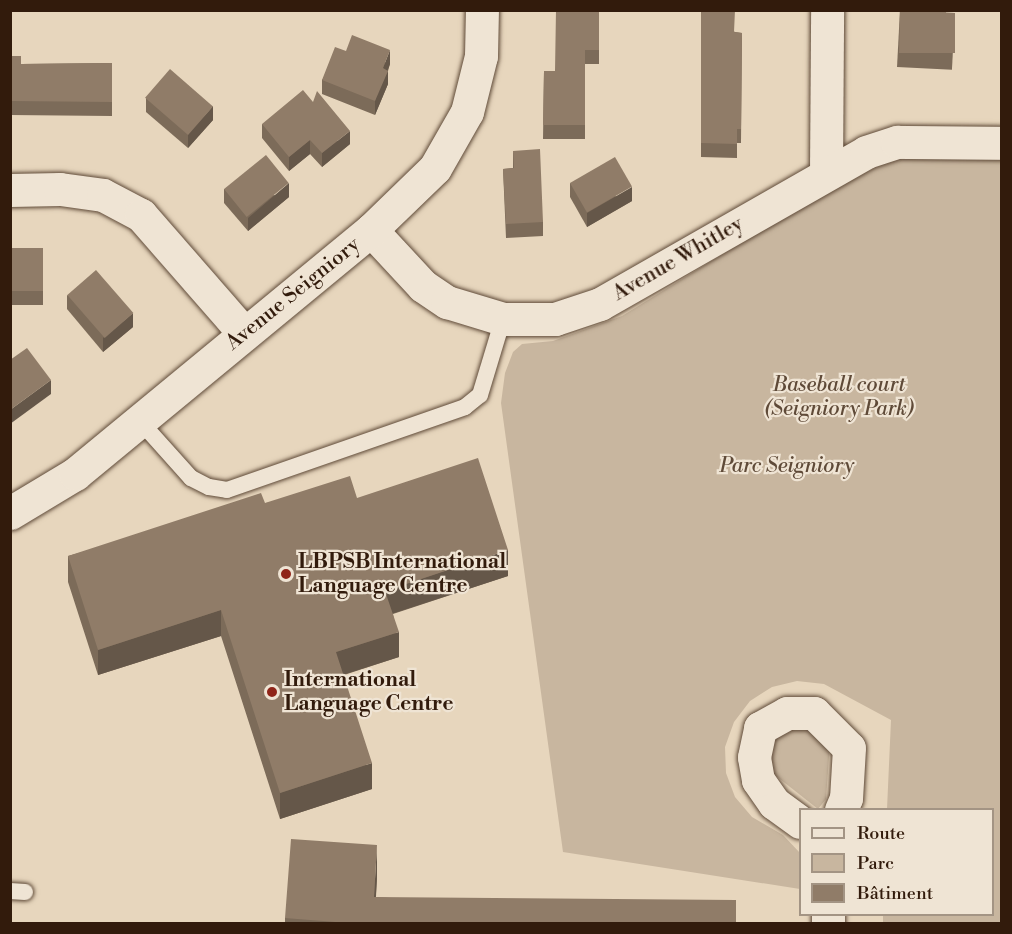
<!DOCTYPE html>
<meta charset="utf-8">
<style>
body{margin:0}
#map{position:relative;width:1012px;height:934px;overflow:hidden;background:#e7d6bd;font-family:"Libre Bodoni",serif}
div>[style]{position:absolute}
.green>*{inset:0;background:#c8b69f}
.roads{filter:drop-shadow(0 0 2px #5f4a38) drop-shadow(0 0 2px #5f4a38)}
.lane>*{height:16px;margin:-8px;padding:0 8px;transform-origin:8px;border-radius:8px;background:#efe4d4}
.street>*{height:33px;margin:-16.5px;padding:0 16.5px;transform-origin:16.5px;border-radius:16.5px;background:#efe4d4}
.wall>*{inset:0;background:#7c6b59;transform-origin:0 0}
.shaded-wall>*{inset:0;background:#655749}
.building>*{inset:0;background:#907c68;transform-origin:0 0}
.dots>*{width:16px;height:16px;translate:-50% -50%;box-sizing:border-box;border:3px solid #efe4d4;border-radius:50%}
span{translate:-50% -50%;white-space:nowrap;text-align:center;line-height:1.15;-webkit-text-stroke:4.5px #efe4d4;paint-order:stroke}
.street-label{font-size:21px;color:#321b0c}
.park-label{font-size:21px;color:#5f4a38;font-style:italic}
.poi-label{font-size:21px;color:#321b0c;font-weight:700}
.left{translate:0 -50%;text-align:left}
.frame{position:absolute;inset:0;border:12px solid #321b0c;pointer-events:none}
.legend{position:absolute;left:799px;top:808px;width:195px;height:108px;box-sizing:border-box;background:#efe4d4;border:2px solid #a39484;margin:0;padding:8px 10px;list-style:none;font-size:18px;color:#321b0c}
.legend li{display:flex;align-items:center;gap:12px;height:30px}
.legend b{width:30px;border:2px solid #a39484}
</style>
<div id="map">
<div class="green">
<div style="clip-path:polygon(904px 154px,1001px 159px,1001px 923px,883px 923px,883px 915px,992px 914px,992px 810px,887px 809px,891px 720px,824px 684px,797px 681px,772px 687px,750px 701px,734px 722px,725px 747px,726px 773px,735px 797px,752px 817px,783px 835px,800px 853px,800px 889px,563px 852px,501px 403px,505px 373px,513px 352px,522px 344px,553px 341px,622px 316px,819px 195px)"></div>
<div style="clip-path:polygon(808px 724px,830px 743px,826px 799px,818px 809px,771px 772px,770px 752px,781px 729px)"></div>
</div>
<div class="roads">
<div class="lane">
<div style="left:139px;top:420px;width:78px;rotate:48.1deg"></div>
<div style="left:191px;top:478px;width:20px;rotate:27deg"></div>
<div style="left:209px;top:487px;width:18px;rotate:9deg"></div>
<div style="left:227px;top:490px;width:252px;rotate:-19.2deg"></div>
<div style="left:465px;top:407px;width:19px;rotate:-39deg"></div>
<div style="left:480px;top:395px;width:79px;rotate:-73.2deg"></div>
<div style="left:10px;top:891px;width:15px;rotate:4deg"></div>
</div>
<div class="street">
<div style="left:826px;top:172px;width:162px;rotate:-89.6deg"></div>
<div style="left:10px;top:190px;width:50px;rotate:-1.1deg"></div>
<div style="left:60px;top:189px;width:43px;rotate:7.9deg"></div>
<div style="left:103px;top:195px;width:43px;rotate:27.8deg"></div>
<div style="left:141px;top:215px;width:157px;rotate:48.9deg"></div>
<div style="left:371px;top:230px;width:76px;rotate:47.1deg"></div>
<div style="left:423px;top:286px;width:29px;rotate:34deg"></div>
<div style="left:447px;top:302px;width:59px;rotate:16.9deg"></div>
<div style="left:503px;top:319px;width:52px"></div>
<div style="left:555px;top:319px;width:47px;rotate:-18.4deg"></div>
<div style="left:600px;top:304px;width:306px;rotate:-29.7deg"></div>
<div style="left:866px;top:152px;width:33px;rotate:-18deg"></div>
<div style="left:897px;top:142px;width:105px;rotate:0.5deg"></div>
<div style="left:10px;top:513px;width:76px;rotate:-31deg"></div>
<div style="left:75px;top:474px;width:384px;rotate:-39.5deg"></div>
<div style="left:371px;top:230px;width:89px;rotate:-44.1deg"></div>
<div style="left:435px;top:168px;width:64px;rotate:-60.3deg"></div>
<div style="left:467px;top:112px;width:58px;rotate:-76deg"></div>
<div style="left:481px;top:56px;width:46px;rotate:-88.8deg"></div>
<div style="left:800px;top:822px;width:32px;rotate:-144deg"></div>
<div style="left:774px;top:803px;width:28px;rotate:-125deg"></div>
<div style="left:758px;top:780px;width:23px;rotate:-100deg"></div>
<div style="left:754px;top:757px;width:30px;rotate:-78deg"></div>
<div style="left:760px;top:728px;width:31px;rotate:-29deg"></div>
<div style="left:787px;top:713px;width:27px"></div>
<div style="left:814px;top:713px;width:49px;rotate:45deg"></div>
<div style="left:849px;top:748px;width:50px;rotate:93.4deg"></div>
<div style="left:846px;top:798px;width:13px;rotate:113deg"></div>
<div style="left:828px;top:924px;width:10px;rotate:-90deg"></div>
</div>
</div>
<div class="wall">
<div style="clip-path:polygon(599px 10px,599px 64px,585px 64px,585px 139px,543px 139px,544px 71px,555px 71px)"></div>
<div style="clip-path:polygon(701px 10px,735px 32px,742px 33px,741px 143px,737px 143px,737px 158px,701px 157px)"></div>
<div style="left:900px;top:10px;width:55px;height:57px;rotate:3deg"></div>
<div style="clip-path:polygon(346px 51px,390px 64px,388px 71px,388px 84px,375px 115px,322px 94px,322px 80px)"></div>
<div style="clip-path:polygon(10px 56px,21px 64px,112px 63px,112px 116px,10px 115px)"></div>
<div style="clip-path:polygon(146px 98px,213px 120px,188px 148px,146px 112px)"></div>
<div style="clip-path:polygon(262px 124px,350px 144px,322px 167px,310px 154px,289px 171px,262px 138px)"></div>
<div style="clip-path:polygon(513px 151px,543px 222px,543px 236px,506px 238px,503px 169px,513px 168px)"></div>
<div style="clip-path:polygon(570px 183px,632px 201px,587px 227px,570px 197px)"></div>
<div style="clip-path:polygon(224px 189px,289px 197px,248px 231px,224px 203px)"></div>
<div style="left:10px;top:248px;width:33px;height:57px"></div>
<div style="clip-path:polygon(67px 295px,133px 327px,103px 352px,67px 309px)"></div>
<div style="clip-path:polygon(357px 498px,508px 576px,393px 614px,399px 657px,344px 675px,372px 789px,280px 819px,221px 636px,98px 675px,68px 582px,68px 556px,265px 503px)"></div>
<div style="clip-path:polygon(377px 877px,376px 897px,736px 924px,285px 924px,285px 918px)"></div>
</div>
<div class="shaded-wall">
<div style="clip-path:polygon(390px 50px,390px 64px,385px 77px,388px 71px,388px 84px,375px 115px,375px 101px,383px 68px)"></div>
<div style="clip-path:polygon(213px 106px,213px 120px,188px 148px,188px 134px)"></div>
<div style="clip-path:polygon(350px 131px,350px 144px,322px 167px,322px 153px)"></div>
<div style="clip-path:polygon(310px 140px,310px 154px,289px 171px,289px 157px)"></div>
<div style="clip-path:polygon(289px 183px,289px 197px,248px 231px,248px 218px)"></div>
<div style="clip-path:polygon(632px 187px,632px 201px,587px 227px,587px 213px)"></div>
<div style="clip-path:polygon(133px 313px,133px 327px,103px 352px,103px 338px)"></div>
<div style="clip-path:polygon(51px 380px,51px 394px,10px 424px,10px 410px)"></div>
<div style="clip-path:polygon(508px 550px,508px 576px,385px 616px,385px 591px)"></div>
<div style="clip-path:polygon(221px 610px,221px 636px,98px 675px,98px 650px)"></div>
<div style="clip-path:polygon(399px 632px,399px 657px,336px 677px,336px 652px)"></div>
<div style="clip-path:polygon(372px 763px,372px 789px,280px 819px,280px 793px)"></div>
<div style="clip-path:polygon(377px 845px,377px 877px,374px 924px,374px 897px)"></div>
</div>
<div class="building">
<div style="clip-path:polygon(556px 10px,599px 10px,599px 50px,585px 50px,585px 125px,543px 125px,544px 71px,555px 71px)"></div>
<div style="clip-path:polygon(701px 10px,735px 10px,734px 32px,742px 33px,741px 129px,737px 129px,737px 144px,701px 143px)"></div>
<div style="clip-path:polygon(900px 10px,946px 10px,946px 13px,955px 13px,955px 53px,899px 53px)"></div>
<div style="clip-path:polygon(352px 35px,390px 50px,383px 68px,388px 71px,375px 101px,322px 80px,335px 47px,346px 51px)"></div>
<div style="clip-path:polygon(10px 56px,21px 56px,21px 64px,112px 63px,112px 102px,10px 101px)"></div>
<div style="left:170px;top:69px;width:57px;height:38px;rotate:41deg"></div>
<div style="clip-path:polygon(303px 90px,313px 102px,317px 91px,350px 131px,322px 153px,310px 140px,289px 157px,262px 124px)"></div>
<div style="clip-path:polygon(540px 149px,543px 222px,506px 224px,503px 169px,514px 168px,513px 151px)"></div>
<div style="left:266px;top:155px;width:36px;height:54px;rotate:51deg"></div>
<div style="left:615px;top:157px;width:34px;height:52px;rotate:60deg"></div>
<div style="left:10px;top:248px;width:33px;height:43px"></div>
<div style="left:96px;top:270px;width:57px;height:38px;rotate:49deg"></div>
<div style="clip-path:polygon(27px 348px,51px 380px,10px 410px,10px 360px)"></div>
<div style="clip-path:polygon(478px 458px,508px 550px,385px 591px,399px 632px,336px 652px,372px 763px,280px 793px,221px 610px,98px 650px,68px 556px,261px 493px,265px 503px,350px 476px,357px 498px)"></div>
<div style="clip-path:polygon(291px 839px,377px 845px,374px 897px,736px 900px,736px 924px,361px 924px,285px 918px)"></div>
</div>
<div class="dots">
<div style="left:286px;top:574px;background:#8f2418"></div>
<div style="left:272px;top:692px;background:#8f2418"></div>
</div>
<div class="street-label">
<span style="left:678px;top:259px;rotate:-30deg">Avenue Whitley</span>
<span style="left:293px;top:294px;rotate:-39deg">Avenue Seigniory</span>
</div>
<div class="park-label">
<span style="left:839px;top:397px">Baseball court<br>(Seigniory Park)</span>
<span style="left:787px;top:466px">Parc Seigniory</span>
</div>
<div class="poi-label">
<span class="left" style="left:298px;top:574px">LBPSB International<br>Language Centre</span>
<span class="left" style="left:284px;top:692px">International<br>Language Centre</span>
</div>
<div class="frame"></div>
<ul class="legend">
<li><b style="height:8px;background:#efe4d4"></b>Route</li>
<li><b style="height:16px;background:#c8b69f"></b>Parc</li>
<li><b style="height:16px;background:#907c68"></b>Bâtiment</li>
</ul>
</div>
